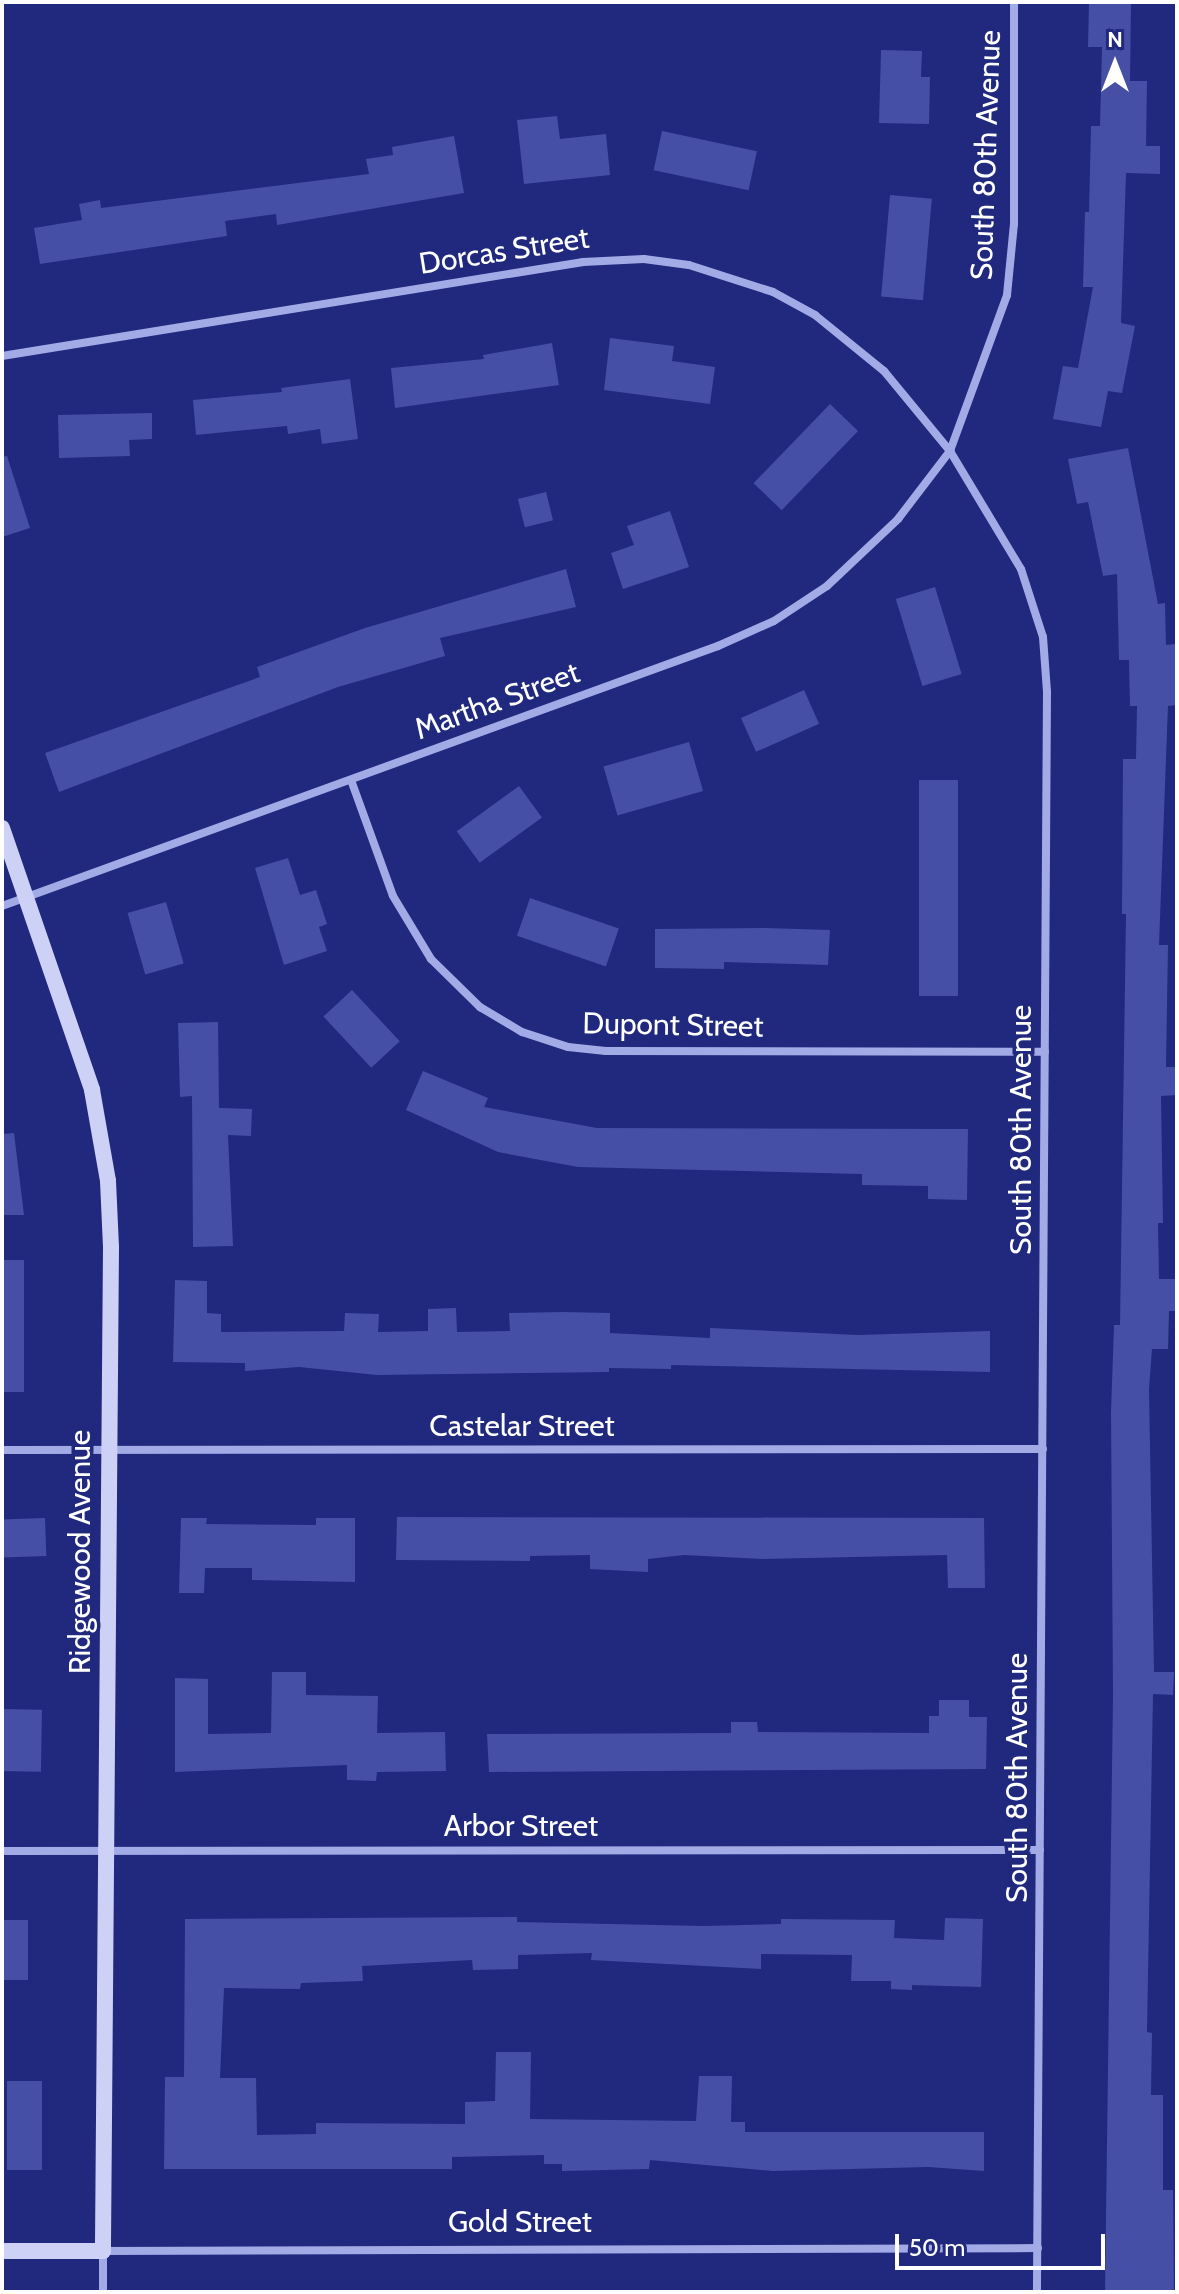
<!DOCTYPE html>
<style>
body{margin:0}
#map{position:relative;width:1179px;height:2294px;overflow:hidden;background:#20297e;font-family:Cabin,sans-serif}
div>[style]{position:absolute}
.building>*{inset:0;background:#444fa5;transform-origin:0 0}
.street>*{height:8px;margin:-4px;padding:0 4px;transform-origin:4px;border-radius:4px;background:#a3abe7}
.secondary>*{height:16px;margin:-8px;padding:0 8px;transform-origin:8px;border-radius:8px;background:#cdd1f6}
span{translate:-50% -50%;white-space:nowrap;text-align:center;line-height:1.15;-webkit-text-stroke:7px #20297e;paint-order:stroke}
.street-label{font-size:30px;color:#fff}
.frame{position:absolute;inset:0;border:4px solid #fff;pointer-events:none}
.north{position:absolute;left:1075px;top:24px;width:80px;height:80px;-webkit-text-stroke:6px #20297e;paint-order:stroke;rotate:0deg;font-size:22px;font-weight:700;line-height:32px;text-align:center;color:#fff}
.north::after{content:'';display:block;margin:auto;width:28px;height:36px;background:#fff;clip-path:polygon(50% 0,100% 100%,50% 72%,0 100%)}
.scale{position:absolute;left:895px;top:2234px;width:210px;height:36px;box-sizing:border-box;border:4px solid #fff;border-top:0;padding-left:10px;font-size:24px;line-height:28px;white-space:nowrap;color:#fff;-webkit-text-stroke:6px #20297e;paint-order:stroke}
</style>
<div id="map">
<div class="building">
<div style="clip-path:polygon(1089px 2px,1131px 2px,1130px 81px,1147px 81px,1146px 146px,1160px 146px,1160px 174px,1126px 173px,1121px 323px,1135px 326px,1122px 393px,1108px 391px,1101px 427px,1053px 419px,1063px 366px,1078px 368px,1093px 287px,1083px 287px,1085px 212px,1089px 212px,1091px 126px,1100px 126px,1102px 47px,1088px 47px)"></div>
<div style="clip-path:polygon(881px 50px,922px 51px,921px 77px,930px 77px,929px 124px,879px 123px)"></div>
<div style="clip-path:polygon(557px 116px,560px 139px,606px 134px,610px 175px,524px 184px,517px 120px)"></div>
<div style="left:662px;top:131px;width:97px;height:40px;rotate:12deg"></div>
<div style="clip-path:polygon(454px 136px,464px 193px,277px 225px,276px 214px,225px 221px,227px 236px,40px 264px,34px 228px,82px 220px,79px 204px,100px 200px,101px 208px,369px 174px,366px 159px,393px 155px,392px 147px)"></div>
<div style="left:890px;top:195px;width:42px;height:102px;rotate:5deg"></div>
<div style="clip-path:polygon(610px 338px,674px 346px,672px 361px,715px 367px,710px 404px,604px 390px)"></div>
<div style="clip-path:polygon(552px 343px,559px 385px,395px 408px,391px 368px,484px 359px,483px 355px)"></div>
<div style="clip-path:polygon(350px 379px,358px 439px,322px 444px,320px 429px,288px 434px,287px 426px,196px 435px,193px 400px,282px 392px,281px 388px)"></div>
<div style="left:830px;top:404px;width:39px;height:110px;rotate:44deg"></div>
<div style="clip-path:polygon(152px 413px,152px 439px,129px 440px,130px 456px,59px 458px,58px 415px)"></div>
<div style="clip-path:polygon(1128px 448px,1158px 604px,1165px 603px,1166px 645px,1176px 644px,1177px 705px,1168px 706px,1159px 945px,1168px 945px,1166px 1067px,1177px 1067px,1177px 1095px,1161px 1096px,1163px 1223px,1158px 1223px,1159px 1279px,1175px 1279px,1175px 1311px,1169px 1311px,1168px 1349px,1152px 1349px,1149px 1389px,1154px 1672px,1174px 1672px,1173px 1695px,1153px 1694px,1147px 2032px,1152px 2033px,1151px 2095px,1163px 2095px,1163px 2190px,1173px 2190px,1174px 2292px,1105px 2292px,1113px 1694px,1111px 1412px,1114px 1325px,1120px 1325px,1126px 914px,1122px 914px,1123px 759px,1136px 759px,1137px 706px,1130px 706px,1129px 660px,1119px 660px,1117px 574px,1103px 576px,1088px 502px,1077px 504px,1068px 459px)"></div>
<div style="clip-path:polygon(7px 456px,30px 528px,2px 537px,2px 457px)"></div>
<div style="left:546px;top:492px;width:29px;height:29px;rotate:76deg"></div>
<div style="clip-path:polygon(670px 511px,689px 567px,623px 589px,611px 553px,634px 545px,627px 526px)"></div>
<div style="clip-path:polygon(566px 569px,576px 607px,440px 638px,445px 656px,338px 687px,59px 792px,45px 753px,260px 677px,257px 667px,365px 628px)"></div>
<div style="left:935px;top:587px;width:91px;height:41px;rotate:73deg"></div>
<div style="left:804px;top:690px;width:37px;height:69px;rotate:66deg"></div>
<div style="left:689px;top:742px;width:51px;height:89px;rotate:74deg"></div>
<div style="left:919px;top:780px;width:39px;height:216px"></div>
<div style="left:519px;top:786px;width:39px;height:77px;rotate:54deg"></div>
<div style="clip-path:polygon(288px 858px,300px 895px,316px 890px,327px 924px,319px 927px,327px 951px,284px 965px,255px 868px)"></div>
<div style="left:530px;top:898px;width:94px;height:40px;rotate:19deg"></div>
<div style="left:166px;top:902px;width:64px;height:40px;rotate:74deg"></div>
<div style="clip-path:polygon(765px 928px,830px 930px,828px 965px,724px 962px,724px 969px,655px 968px,655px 929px)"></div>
<div style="left:352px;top:990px;width:70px;height:39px;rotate:47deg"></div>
<div style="clip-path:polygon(218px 1022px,219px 1108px,252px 1109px,251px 1136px,228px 1135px,233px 1246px,193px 1247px,192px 1096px,180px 1097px,178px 1023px)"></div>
<div style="clip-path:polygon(423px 1071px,488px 1098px,484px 1107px,597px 1128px,968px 1129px,967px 1200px,928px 1199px,928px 1186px,862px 1185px,862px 1174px,578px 1167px,498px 1152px,406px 1110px)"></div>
<div style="clip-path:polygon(14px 1133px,24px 1215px,2px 1215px,2px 1134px)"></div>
<div style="left:2px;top:1260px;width:22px;height:132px"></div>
<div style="clip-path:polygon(175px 1280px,207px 1281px,207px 1313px,221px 1314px,221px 1332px,344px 1331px,345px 1313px,379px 1314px,378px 1332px,428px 1331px,428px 1309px,456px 1308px,457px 1332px,510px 1331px,509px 1313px,564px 1312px,610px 1313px,610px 1333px,710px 1338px,710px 1328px,858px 1335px,990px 1331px,990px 1372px,671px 1365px,671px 1369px,609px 1368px,609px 1372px,377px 1375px,299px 1367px,245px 1371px,245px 1363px,173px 1362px)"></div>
<div style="clip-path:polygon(397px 1517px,984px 1518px,985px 1588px,948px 1588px,947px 1555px,762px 1559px,684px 1555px,648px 1559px,648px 1572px,590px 1569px,590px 1555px,530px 1556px,530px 1561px,396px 1560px)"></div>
<div style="left:45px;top:1518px;width:38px;height:43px;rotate:88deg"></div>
<div style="clip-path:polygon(181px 1518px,207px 1518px,206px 1524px,316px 1525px,316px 1518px,355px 1518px,355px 1582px,252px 1580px,252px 1568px,205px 1568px,204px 1593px,179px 1593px)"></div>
<div style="clip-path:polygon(272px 1672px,306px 1672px,306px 1695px,378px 1696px,377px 1733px,445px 1732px,446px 1771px,377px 1772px,376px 1781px,347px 1780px,347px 1765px,175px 1772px,175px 1678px,208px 1679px,208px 1734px,271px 1733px)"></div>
<div style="clip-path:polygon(939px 1700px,969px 1700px,969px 1717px,987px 1717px,986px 1769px,489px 1772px,487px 1734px,731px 1733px,731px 1722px,757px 1722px,758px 1732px,929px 1733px,929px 1716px,939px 1716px)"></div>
<div style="left:2px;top:1709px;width:40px;height:62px;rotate:1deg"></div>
<div style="clip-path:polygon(517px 1917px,517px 1922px,703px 1926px,781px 1924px,781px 1919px,895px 1920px,894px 1938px,944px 1940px,945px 1918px,983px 1919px,981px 1987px,912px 1985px,912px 1990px,891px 1989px,891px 1981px,851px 1981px,852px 1955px,761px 1954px,761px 1969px,591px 1960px,592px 1953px,518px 1955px,518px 1969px,473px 1970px,472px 1960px,362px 1966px,363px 1981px,301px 1983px,300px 1989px,224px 1988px,220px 2078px,256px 2078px,257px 2135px,316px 2134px,316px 2123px,465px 2124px,465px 2102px,495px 2101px,496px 2052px,531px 2052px,530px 2119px,696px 2121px,699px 2076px,732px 2076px,731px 2122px,745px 2122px,745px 2132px,984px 2132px,984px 2171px,928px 2167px,773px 2171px,650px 2160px,649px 2169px,562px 2171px,562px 2164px,544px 2164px,544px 2155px,452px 2157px,452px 2169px,164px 2169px,165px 2077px,184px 2077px,185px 1919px)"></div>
<div style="left:2px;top:1920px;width:26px;height:60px"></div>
<div style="left:7px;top:2081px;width:35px;height:89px"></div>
</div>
<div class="street">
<div style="left:2px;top:356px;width:589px;rotate:-9.19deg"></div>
<div style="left:583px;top:262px;width:61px;rotate:-2.8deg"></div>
<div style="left:644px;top:259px;width:45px;rotate:7.6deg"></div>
<div style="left:689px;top:265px;width:88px;rotate:17.8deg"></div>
<div style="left:773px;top:292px;width:48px;rotate:28.7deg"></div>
<div style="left:815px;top:315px;width:89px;rotate:39.1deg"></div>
<div style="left:884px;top:371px;width:104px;rotate:50.5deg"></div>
<div style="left:950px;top:451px;width:138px;rotate:59deg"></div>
<div style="left:1021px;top:569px;width:71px;rotate:72.1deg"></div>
<div style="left:1043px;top:637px;width:55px;rotate:85.8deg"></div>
<div style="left:1047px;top:692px;width:1600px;rotate:90.36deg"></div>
<div style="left:351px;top:780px;width:123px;rotate:70.1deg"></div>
<div style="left:393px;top:896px;width:74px;rotate:58.9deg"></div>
<div style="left:431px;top:959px;width:69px;rotate:44.4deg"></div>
<div style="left:480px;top:1007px;width:49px;rotate:30.8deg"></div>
<div style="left:522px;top:1032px;width:48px;rotate:18.1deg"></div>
<div style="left:568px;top:1047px;width:38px;rotate:6deg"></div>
<div style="left:606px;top:1051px;width:439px;rotate:0.1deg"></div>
<div style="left:2px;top:906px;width:762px;rotate:-19.96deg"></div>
<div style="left:718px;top:646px;width:61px;rotate:-24.1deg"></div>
<div style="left:774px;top:621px;width:64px;rotate:-33.4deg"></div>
<div style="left:827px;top:586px;width:98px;rotate:-43.3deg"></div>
<div style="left:898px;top:519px;width:86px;rotate:-52.6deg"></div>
<div style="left:950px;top:451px;width:166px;rotate:-69.9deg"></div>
<div style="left:1007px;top:295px;width:71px;rotate:-84.4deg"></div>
<div style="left:1014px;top:224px;width:222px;rotate:-90deg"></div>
<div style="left:2px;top:1450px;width:1041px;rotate:-0.06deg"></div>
<div style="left:2px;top:1851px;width:1038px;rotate:-0.06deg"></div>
<div style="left:103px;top:2292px;width:41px;rotate:-90deg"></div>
<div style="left:103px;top:2251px;width:935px;rotate:-0.18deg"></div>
</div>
<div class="secondary">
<div style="left:2px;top:828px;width:277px;rotate:71deg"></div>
<div style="left:92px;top:1090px;width:92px;rotate:80deg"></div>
<div style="left:108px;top:1181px;width:66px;rotate:87.4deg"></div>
<div style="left:111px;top:1247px;width:1004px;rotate:90.46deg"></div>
<div style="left:103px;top:2251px;width:101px;rotate:180deg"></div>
</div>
<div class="street-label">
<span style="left:986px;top:155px;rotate:-88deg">South 80th Avenue</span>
<span style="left:504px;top:251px;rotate:-9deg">Dorcas Street</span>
<span style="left:497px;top:701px;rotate:-20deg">Martha Street</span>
<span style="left:673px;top:1025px;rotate:1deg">Dupont Street</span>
<span style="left:1021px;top:1130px;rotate:-90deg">South 80th Avenue</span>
<span style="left:522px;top:1426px">Castelar Street</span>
<span style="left:80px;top:1552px;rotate:-90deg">Ridgewood Avenue</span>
<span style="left:1017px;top:1778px;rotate:-90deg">South 80th Avenue</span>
<span style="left:521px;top:1826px">Arbor Street</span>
<span style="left:520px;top:2222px">Gold Street</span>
</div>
<div class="frame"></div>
<div class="north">N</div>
<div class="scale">50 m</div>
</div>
